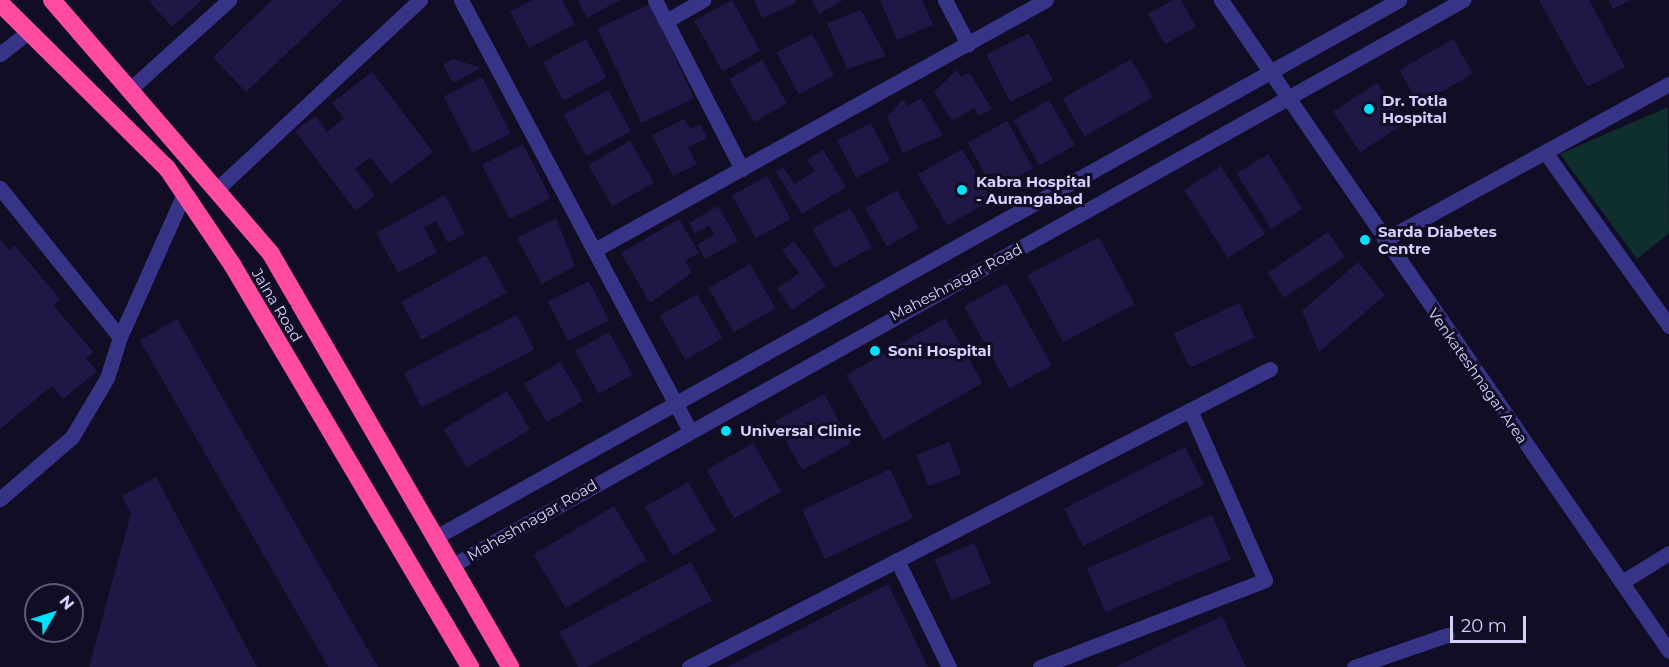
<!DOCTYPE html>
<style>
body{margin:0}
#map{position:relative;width:1669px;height:667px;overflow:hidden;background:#110d25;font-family:Montserrat,sans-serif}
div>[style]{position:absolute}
.green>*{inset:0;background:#0f2f2e}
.building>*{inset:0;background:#211747;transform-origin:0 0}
.minor>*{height:15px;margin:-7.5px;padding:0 7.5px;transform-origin:7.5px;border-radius:7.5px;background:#373488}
.highway>*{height:18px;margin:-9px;padding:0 9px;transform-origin:9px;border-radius:9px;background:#ff4ba1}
.dots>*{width:16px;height:16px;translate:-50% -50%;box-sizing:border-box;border:3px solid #110d25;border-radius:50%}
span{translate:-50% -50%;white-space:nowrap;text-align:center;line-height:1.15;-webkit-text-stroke:6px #110d25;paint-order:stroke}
.poi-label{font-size:15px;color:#d6d0ff;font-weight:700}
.left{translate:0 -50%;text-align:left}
.street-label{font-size:15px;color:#d6d0ff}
.north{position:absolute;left:24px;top:583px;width:60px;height:60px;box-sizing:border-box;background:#110d25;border:2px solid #605b7c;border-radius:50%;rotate:51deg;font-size:16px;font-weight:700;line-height:24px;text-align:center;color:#d6d0ff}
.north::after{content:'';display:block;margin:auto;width:21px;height:27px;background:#00e1fb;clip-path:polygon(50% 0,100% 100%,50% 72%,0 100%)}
.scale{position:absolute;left:1450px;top:616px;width:76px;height:27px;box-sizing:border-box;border:3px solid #d6d0ff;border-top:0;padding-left:8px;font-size:18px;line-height:21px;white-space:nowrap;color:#d6d0ff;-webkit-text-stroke:4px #110d25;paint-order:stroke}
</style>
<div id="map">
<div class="green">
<div style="clip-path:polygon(1668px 107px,1669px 233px,1637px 259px,1560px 154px)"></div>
</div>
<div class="building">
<div style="clip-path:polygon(148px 0,202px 0,172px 27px)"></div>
<div style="clip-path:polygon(272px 0,343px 0,246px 92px,213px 57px)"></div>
<div style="clip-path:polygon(532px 0,562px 0,575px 24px,529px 48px,510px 12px)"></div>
<div style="clip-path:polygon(578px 0,620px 0,587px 18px)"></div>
<div style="left:732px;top:0;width:58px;height:43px;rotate:61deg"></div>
<div style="clip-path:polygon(754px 0,795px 0,796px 3px,762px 18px)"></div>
<div style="clip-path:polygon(812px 0,843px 0,819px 14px)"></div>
<div style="clip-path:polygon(880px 0,922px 0,933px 25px,897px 40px)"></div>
<div style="clip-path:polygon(1173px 0,1181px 0,1196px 27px,1165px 44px,1148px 14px)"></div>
<div style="clip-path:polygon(1539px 0,1589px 0,1625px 67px,1587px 87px)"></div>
<div style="clip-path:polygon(1608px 0,1630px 0,1613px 9px)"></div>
<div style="left:650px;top:4px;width:104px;height:58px;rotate:65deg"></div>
<div style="clip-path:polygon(861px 10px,886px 56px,847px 69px,827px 23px)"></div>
<div style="left:1029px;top:33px;width:53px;height:48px;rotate:63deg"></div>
<div style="left:812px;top:34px;width:47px;height:40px;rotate:62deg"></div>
<div style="left:586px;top:39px;width:44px;height:49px;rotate:62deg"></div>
<div style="left:1453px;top:39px;width:40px;height:62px;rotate:60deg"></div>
<div style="clip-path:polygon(453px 59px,481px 68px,453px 83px,443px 65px)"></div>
<div style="left:1131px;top:59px;width:44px;height:79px;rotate:60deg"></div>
<div style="left:762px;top:60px;width:50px;height:38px;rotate:60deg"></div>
<div style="clip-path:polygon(957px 70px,961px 77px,969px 72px,992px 109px,979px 116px,974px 108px,952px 121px,934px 92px)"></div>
<div style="clip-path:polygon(372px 72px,433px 152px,391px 184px,370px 157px,355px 169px,375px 196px,356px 211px,295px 131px,315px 116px,327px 132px,344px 118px,332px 103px)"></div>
<div style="left:482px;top:77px;width:63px;height:43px;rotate:63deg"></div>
<div style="left:1377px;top:83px;width:49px;height:52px;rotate:57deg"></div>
<div style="left:608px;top:90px;width:47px;height:51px;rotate:61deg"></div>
<div style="clip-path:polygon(921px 98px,943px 135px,903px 153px,887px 117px,903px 100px,908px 106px)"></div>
<div style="left:1049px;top:100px;width:52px;height:41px;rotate:60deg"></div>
<div style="clip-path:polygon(684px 119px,690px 129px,700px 124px,707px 138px,688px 147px,697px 164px,673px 176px,652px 135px)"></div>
<div style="left:1007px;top:121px;width:54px;height:45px;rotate:61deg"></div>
<div style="left:871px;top:123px;width:42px;height:38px;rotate:63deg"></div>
<div style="left:630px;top:141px;width:48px;height:48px;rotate:60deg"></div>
<div style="left:523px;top:144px;width:61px;height:46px;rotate:63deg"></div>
<div style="left:962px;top:149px;width:59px;height:51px;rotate:60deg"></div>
<div style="clip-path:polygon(823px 150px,846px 187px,802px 214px,776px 172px,783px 167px,794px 184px,815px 171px,807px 160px)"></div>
<div style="left:1268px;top:154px;width:65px;height:37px;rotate:58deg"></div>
<div style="left:1221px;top:166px;width:81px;height:44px;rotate:57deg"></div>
<div style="left:767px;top:176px;width:49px;height:40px;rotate:61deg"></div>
<div style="left:897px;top:190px;width:44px;height:37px;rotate:60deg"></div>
<div style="clip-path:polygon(445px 195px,465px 234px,448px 243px,436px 221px,424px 227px,437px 252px,398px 273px,376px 233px)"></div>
<div style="clip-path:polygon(718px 206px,738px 241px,705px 259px,697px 245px,714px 235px,709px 225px,695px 234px,689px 223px)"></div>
<div style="left:850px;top:208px;width:45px;height:43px;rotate:61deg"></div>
<div style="clip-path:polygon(556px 218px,575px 266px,542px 284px,517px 238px)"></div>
<div style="clip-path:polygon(679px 219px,699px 253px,685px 261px,692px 273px,650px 303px,621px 253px)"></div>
<div style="left:1328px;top:232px;width:30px;height:73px;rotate:56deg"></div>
<div style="left:1099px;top:237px;width:76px;height:81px;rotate:62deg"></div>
<div style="clip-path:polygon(0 239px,9px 250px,15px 246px,60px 299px,53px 305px,93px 352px,86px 358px,97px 371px,63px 399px,52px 386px,0 429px)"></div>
<div style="clip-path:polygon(794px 241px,826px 286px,792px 310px,777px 289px,799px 273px,782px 250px)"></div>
<div style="left:486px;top:255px;width:43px;height:97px;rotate:61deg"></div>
<div style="clip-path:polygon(1358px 262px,1385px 295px,1319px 352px,1302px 311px)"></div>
<div style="left:750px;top:264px;width:51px;height:48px;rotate:60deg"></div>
<div style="left:589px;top:281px;width:44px;height:46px;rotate:63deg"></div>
<div style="left:1006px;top:283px;width:94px;height:48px;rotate:61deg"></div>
<div style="left:697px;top:294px;width:51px;height:43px;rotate:60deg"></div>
<div style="left:1239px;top:303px;width:38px;height:72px;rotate:65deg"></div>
<div style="left:517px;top:315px;width:39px;height:127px;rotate:63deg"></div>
<div style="left:945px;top:318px;width:75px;height:114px;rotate:60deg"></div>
<div style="left:177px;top:319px;width:402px;height:43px;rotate:60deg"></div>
<div style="left:609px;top:332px;width:49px;height:39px;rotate:61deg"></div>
<div style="left:560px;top:362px;width:45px;height:42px;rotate:59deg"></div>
<div style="left:507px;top:391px;width:45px;height:74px;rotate:59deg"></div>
<div style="left:824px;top:394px;width:56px;height:56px;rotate:61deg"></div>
<div style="left:949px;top:442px;width:34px;height:35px;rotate:69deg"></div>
<div style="left:753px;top:443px;width:56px;height:54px;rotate:60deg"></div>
<div style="left:1185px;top:447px;width:42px;height:136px;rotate:63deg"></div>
<div style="left:890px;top:469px;width:54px;height:97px;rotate:65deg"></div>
<div style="clip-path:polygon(156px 477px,257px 667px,89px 667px,131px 513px,122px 496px)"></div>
<div style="left:688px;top:482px;width:56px;height:50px;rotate:60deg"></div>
<div style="left:614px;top:506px;width:63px;height:94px;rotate:59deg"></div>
<div style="left:1212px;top:515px;width:48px;height:136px;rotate:67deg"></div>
<div style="left:974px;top:543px;width:44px;height:43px;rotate:67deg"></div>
<div style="left:691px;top:562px;width:44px;height:149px;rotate:62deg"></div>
<div style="clip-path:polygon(888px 584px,928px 667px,727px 667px)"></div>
<div style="clip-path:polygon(1222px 616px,1246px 667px,1115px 667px)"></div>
</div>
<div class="minor">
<div style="left:461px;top:0;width:487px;rotate:62deg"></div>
<div style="left:655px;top:0;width:190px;rotate:62.8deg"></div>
<div style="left:945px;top:0;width:50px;rotate:62.4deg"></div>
<div style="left:1221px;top:0;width:790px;rotate:55.47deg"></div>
<div style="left:666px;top:21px;width:43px;rotate:-29.6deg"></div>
<div style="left:0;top:54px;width:36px;rotate:-38deg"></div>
<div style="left:129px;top:90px;width:135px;rotate:-42deg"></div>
<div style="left:1545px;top:152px;width:214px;rotate:54.5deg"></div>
<div style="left:0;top:188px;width:191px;rotate:51.2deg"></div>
<div style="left:120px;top:337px;width:43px;rotate:107.6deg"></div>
<div style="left:107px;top:378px;width:69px;rotate:120.7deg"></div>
<div style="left:72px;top:437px;width:95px;rotate:139.3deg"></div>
<div style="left:216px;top:190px;width:279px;rotate:-43deg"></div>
<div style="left:1384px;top:240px;width:325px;rotate:-28.7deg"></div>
<div style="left:598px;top:248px;width:512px;rotate:-28.97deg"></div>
<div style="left:120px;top:337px;width:157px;rotate:-65.9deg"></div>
<div style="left:434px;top:538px;width:1105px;rotate:-29.14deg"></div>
<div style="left:897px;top:560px;width:119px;rotate:64.1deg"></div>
<div style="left:451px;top:566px;width:1160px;rotate:-29.22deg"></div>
<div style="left:1622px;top:582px;width:55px;rotate:-31.7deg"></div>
<div style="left:689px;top:667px;width:653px;rotate:-27.15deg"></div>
<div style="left:1040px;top:667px;width:241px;rotate:-21.1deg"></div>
<div style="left:1265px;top:580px;width:186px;rotate:-113.8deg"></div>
<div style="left:1354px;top:667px;width:98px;rotate:-19deg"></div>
</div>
<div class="highway">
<div style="left:52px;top:0;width:335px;rotate:49.2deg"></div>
<div style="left:271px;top:254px;width:477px;rotate:59.9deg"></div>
<div style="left:0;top:3px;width:235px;rotate:44.7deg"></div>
<div style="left:167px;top:168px;width:118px;rotate:56deg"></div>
<div style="left:233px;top:266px;width:466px;rotate:59.4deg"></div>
</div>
<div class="dots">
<div style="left:1369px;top:109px;background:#00e1fb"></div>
<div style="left:962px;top:190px;background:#00e1fb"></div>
<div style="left:1365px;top:240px;background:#00e1fb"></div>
<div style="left:875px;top:351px;background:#00e1fb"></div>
<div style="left:726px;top:431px;background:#00e1fb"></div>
</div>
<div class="poi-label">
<span class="left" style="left:1382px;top:109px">Dr. Totla<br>Hospital</span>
<span class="left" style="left:976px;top:190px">Kabra Hospital<br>- Aurangabad</span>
<span class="left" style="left:1378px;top:240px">Sarda Diabetes<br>Centre</span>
<span class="left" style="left:888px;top:351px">Soni Hospital</span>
<span class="left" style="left:740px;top:431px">Universal Clinic</span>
</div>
<div class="street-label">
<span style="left:956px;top:282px;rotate:-28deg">Maheshnagar Road</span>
<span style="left:277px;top:305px;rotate:59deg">Jalna Road</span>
<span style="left:1478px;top:376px;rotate:55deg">Venkateshnagar Area</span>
<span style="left:532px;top:520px;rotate:-30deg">Maheshnagar Road</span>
</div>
<div class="north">N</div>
<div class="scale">20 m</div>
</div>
